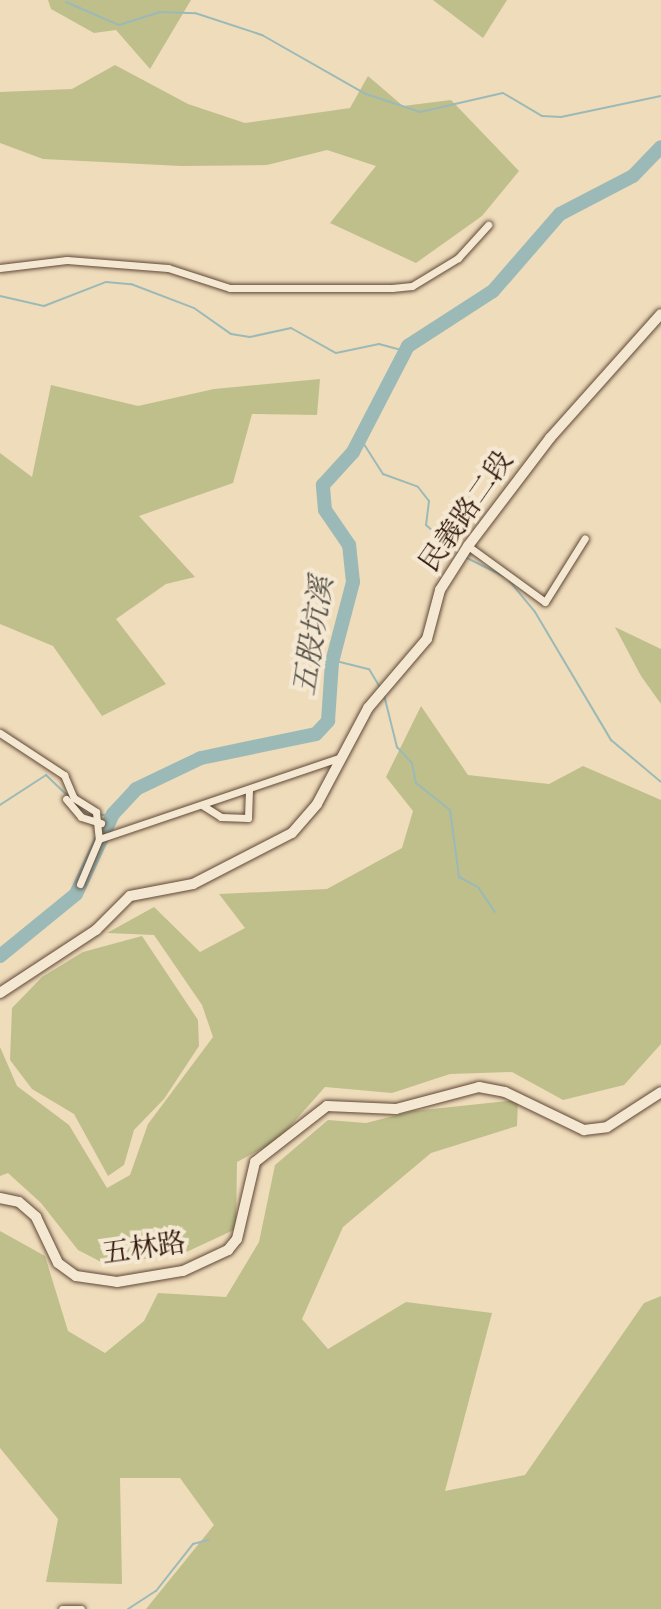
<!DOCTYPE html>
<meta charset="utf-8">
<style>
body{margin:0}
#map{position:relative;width:661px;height:1609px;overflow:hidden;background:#efdcbb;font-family:"Libre Bodoni","Noto Serif TC",serif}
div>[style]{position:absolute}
.green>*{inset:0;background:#bfbf8c}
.stream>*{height:2px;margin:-1px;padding:0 1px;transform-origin:1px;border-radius:1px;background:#9bbab7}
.river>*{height:14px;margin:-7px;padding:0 7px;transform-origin:7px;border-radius:7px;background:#9bbab7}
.roads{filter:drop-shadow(0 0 2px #604837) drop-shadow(0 0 2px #604837)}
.minor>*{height:7px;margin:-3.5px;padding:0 3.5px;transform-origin:3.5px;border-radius:3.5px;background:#f5e8d3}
.secondary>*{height:10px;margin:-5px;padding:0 5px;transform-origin:5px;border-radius:5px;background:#f5e8d3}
span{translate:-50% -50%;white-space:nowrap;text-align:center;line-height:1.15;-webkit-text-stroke:8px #f5e8d3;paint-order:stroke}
.street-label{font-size:28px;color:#30170b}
.water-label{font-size:30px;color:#555047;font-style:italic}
</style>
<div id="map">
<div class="green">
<div style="clip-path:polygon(48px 0,191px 0,150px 69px,116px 30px,94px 33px,51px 9px)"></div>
<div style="clip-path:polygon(433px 0,507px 0,483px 38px)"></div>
<div style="clip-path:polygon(115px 65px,188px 104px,245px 123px,350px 108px,368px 76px,403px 106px,451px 100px,519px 171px,482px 216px,416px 263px,330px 223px,376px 166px,327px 150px,267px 165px,181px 166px,43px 159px,0 143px,0 92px,72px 89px)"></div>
<div style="clip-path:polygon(320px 379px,317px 415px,252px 414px,233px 483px,139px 516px,195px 577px,166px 584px,116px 619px,166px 684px,102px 716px,53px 646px,0 624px,0 453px,32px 477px,51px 385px,138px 406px,214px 389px)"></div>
<div style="clip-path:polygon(615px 627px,661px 649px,661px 704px,641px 676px)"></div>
<div style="clip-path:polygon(421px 706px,468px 775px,549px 784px,583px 766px,661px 800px,661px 1044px,624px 1085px,563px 1100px,512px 1072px,450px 1074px,392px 1093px,325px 1087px,278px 1140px,237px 1162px,236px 1229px,182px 1254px,105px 1264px,78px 1250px,41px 1203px,8px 1173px,0 1176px,0 1047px,17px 1086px,69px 1125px,107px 1188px,130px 1175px,148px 1124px,213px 1037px,202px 1005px,154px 935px,107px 933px,154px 907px,200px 952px,245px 928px,219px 894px,327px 889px,402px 848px,413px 811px,386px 777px)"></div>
<div style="clip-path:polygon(142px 936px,198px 1020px,199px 1046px,164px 1099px,134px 1130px,124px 1165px,108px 1176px,74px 1114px,32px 1089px,10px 1060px,12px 1008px,42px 977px,83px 952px)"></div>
<div style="clip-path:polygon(518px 1100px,517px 1126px,431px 1153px,343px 1227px,302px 1319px,328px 1349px,406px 1302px,492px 1313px,445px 1491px,525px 1475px,644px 1303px,661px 1296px,661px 1609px,146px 1609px,214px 1525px,180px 1478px,120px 1478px,122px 1584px,46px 1582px,58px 1519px,0 1448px,0 1231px,45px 1256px,68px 1331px,105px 1353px,144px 1321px,158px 1293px,226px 1297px,259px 1242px,275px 1165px,328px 1120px,366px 1123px,413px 1111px)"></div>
</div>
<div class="stream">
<div style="left:66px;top:2px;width:58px;rotate:23.5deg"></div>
<div style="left:119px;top:25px;width:43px;rotate:-17.6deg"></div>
<div style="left:160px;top:12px;width:35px;rotate:2deg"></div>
<div style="left:195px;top:13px;width:71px;rotate:18.2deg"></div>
<div style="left:262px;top:35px;width:120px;rotate:29.6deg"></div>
<div style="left:366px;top:94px;width:57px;rotate:18.4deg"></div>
<div style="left:420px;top:112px;width:85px;rotate:-12.9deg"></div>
<div style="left:503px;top:93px;width:45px;rotate:30.5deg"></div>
<div style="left:542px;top:116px;width:19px;rotate:3deg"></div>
<div style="left:561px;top:117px;width:102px;rotate:-11.9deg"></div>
<div style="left:0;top:296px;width:45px;rotate:12.8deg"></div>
<div style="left:44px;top:306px;width:66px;rotate:-21.2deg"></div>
<div style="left:106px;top:282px;width:25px;rotate:5deg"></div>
<div style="left:131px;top:284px;width:67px;rotate:20.9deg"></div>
<div style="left:194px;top:308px;width:45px;rotate:35.1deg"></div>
<div style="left:231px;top:334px;width:19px;rotate:9deg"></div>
<div style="left:250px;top:337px;width:42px;rotate:-12.4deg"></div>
<div style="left:291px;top:328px;width:51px;rotate:29.1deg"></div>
<div style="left:336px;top:353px;width:44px;rotate:-11.8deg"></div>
<div style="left:379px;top:344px;width:27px;rotate:15deg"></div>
<div style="left:360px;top:438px;width:43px;rotate:57.4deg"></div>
<div style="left:383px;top:474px;width:37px;rotate:20deg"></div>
<div style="left:418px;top:487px;width:18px;rotate:52deg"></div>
<div style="left:429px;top:501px;width:24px;rotate:97deg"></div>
<div style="left:426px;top:525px;width:43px;rotate:41.2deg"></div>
<div style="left:467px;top:558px;width:45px;rotate:26.6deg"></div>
<div style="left:507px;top:578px;width:44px;rotate:50.5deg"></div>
<div style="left:535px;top:612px;width:149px;rotate:59.3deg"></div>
<div style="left:611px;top:740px;width:65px;rotate:40deg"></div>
<div style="left:332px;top:660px;width:38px;rotate:14deg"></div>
<div style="left:369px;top:669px;width:23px;rotate:59deg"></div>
<div style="left:384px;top:695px;width:54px;rotate:76deg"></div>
<div style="left:397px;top:747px;width:22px;rotate:47deg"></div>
<div style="left:412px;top:763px;width:20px;rotate:79deg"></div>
<div style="left:416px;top:783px;width:43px;rotate:38.5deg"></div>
<div style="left:450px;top:810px;width:68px;rotate:82.3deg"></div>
<div style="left:459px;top:877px;width:21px;rotate:28deg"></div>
<div style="left:478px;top:887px;width:30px;rotate:56deg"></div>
<div style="left:0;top:805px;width:55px;rotate:-33.1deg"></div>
<div style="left:46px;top:775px;width:30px;rotate:44deg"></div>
<div style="left:77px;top:807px;width:17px;rotate:33deg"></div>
<div style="left:91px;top:816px;width:22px;rotate:-5deg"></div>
<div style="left:128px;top:1609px;width:33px;rotate:-33deg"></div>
<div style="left:156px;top:1591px;width:60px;rotate:-51.8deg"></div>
<div style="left:193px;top:1544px;width:16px;rotate:-15deg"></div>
</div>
<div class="river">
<div style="left:0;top:956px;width:98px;rotate:-39.2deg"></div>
<div style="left:76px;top:894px;width:88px;rotate:-65.2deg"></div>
<div style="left:113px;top:814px;width:34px;rotate:-47deg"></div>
<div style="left:136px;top:789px;width:72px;rotate:-25.5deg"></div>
<div style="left:201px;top:758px;width:117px;rotate:-11.8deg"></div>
<div style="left:316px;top:734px;width:18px;rotate:-47deg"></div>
<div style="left:328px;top:721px;width:59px;rotate:-86.1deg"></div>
<div style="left:332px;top:662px;width:83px;rotate:-75.3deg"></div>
<div style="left:353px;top:582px;width:37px;rotate:-96deg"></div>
<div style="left:349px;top:545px;width:42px;rotate:-124.4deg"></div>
<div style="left:325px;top:510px;width:25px;rotate:-95deg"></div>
<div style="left:323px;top:485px;width:45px;rotate:-47.7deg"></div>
<div style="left:353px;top:452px;width:119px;rotate:-62.6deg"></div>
<div style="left:408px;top:346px;width:101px;rotate:-32.9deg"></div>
<div style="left:493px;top:291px;width:102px;rotate:-49deg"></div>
<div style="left:560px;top:214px;width:82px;rotate:-27.5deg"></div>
<div style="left:633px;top:176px;width:40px;rotate:-46deg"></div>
</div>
<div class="roads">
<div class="minor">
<div style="left:0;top:268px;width:67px;rotate:-6.8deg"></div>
<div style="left:67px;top:260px;width:101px;rotate:4.5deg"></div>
<div style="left:168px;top:268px;width:65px;rotate:17.9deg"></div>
<div style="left:230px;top:288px;width:162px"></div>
<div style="left:392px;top:288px;width:20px;rotate:-6deg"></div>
<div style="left:412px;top:286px;width:54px;rotate:-31.3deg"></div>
<div style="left:458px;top:258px;width:45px;rotate:-47.7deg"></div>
<div style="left:468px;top:546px;width:95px;rotate:36deg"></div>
<div style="left:545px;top:602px;width:75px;rotate:-58deg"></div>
<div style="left:0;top:733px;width:77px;rotate:33.3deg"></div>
<div style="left:64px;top:775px;width:25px;rotate:67deg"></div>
<div style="left:74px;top:798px;width:26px;rotate:32deg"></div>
<div style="left:96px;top:812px;width:27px;rotate:84deg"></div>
<div style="left:99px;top:839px;width:49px;rotate:112.9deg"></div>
<div style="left:66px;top:799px;width:23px;rotate:50deg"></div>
<div style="left:81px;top:817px;width:21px;rotate:17deg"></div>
<div style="left:202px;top:805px;width:22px;rotate:32deg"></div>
<div style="left:221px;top:817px;width:27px;rotate:2deg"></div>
<div style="left:248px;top:818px;width:29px;rotate:-88deg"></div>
<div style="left:99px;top:839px;width:252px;rotate:-18.7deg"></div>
<div style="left:62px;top:1609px;width:19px"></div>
</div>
<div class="secondary">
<div style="left:0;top:993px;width:115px;rotate:-33.3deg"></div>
<div style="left:96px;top:930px;width:48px;rotate:-45deg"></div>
<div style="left:130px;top:896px;width:64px;rotate:-10.8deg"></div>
<div style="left:193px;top:884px;width:111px;rotate:-27.3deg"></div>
<div style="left:292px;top:833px;width:38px;rotate:-49deg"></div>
<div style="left:317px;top:804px;width:109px;rotate:-62deg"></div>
<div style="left:368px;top:708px;width:91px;rotate:-49.5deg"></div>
<div style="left:427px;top:639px;width:51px;rotate:-75.1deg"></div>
<div style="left:440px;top:590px;width:52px;rotate:-57.5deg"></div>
<div style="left:468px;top:546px;width:136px;rotate:-52.8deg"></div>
<div style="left:550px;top:438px;width:166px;rotate:-48.2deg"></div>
<div style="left:0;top:1198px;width:19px;rotate:12deg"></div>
<div style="left:19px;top:1202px;width:23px;rotate:41deg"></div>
<div style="left:36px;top:1217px;width:51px;rotate:64.4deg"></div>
<div style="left:58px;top:1263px;width:22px;rotate:36deg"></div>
<div style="left:76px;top:1276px;width:41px;rotate:8.3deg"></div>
<div style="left:117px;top:1282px;width:67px;rotate:-9.5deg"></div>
<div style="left:183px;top:1271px;width:50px;rotate:-25deg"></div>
<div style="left:228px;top:1250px;width:14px;rotate:-51deg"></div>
<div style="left:237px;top:1239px;width:79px;rotate:-76.8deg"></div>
<div style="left:255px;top:1162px;width:91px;rotate:-37.9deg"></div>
<div style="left:327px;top:1106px;width:69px;rotate:2.5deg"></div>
<div style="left:396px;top:1109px;width:86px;rotate:-14.8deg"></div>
<div style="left:479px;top:1087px;width:26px;rotate:11deg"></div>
<div style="left:505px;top:1092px;width:88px;rotate:25.7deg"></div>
<div style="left:584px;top:1130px;width:23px;rotate:-7deg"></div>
<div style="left:607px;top:1127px;width:64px;rotate:-32.9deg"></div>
</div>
</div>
<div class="street-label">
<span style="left:467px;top:512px;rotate:-55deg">民義路二段</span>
<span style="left:144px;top:1249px;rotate:-8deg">五林路</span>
</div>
<div class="water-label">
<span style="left:314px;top:636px;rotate:-81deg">五股坑溪</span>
</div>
</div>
